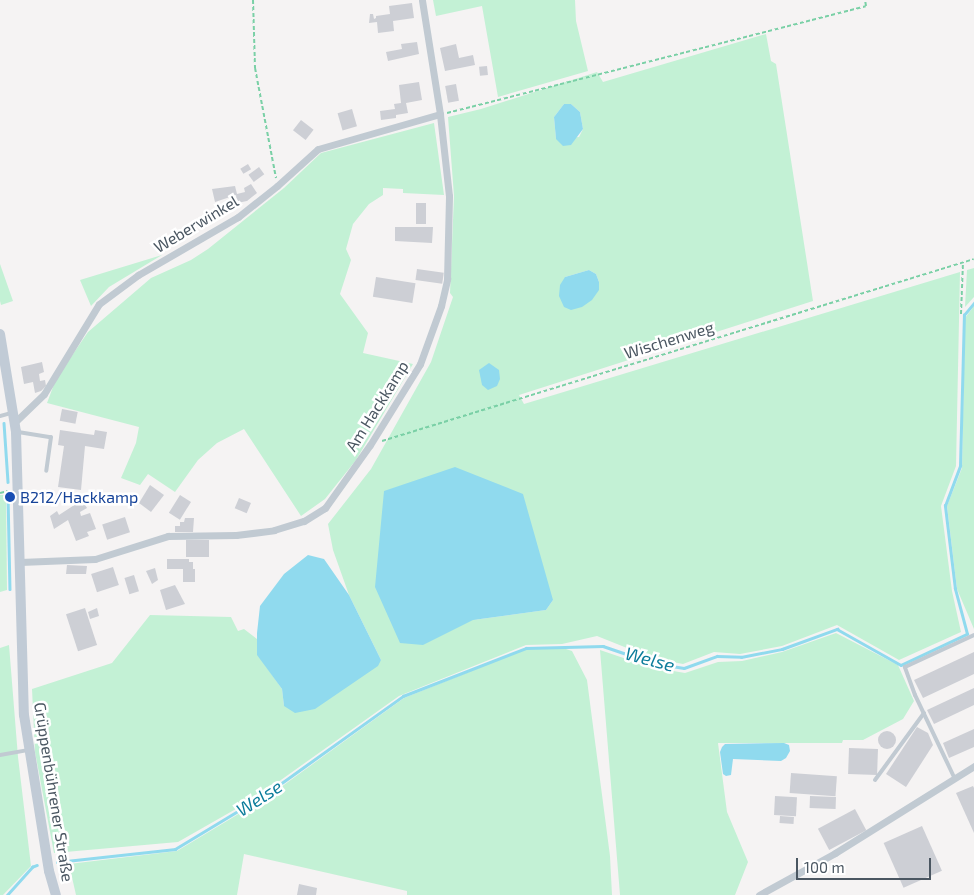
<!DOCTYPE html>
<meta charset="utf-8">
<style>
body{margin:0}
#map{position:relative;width:974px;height:895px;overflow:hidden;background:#f5f3f3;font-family:"Exo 2",sans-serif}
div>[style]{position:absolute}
.green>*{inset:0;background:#c3f1d5}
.water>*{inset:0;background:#90daee}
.stream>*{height:2.5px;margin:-1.25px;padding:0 1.25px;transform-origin:1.25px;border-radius:1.25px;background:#90daee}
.building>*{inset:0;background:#cdcfd5;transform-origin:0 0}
.round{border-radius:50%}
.path>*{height:2px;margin-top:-1px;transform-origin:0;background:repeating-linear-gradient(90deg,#7ad0a6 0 4px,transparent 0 6.5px)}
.service>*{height:4px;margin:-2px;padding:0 2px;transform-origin:2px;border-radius:2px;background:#c1cad2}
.minor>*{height:7px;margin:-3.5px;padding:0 3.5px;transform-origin:3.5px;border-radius:3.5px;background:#c1cad2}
.secondary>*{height:10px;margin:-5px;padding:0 5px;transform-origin:5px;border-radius:5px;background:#c1cbd6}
.dots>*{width:14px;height:14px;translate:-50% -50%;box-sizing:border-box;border:2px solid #fff;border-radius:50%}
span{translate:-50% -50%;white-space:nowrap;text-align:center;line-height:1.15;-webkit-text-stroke:5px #fff;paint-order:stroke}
.street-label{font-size:16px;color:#4a5661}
.transit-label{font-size:16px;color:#164399}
.left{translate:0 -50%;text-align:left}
.water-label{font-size:18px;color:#0c7c9b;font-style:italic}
.scale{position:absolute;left:796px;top:858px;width:135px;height:22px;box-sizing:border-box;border:2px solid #4a5661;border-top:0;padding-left:6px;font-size:15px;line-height:18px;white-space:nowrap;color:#4a5661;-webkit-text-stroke:4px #fff;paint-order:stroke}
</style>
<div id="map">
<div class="green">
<div style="clip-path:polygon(433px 0,575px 0,576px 21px,588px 71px,498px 97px,482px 6px,436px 16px)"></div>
<div style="clip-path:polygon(evenodd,766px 34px,771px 61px,776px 64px,813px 301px,519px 395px,524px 404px,960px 272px,956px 466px,941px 506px,952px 591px,961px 632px,899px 660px,837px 625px,782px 646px,740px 654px,714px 652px,683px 664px,652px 658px,597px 636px,562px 644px,526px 645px,399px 696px,257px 797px,178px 842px,54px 853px,35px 752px,32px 689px,112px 663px,150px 615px,231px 617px,238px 631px,244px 629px,257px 639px,258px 655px,282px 689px,284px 706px,381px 660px,349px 595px,333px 550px,328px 524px,371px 469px,431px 362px,453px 297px,450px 293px,454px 196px,448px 117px,481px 109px,597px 72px,603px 82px,766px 34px,564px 104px,571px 104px,580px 112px,583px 129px,579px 137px,556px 139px,554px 117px,564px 104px,766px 34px,589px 270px,596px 274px,599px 282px,565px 277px,589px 270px,766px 34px,553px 600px,546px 610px,473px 620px,553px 600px)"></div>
<div style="clip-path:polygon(434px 123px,444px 195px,403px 193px,403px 189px,383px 188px,383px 195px,369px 204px,353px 224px,346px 249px,351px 260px,340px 294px,368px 333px,363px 353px,413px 364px,356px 460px,325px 499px,301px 516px,244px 429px,217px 443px,198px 460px,175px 492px,148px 474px,140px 485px,121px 478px,136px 443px,139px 427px,47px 403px,56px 379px,88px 332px,151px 278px,191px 260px,208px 249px,284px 188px,321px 153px)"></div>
<div style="clip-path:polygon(162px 255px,109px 287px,91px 306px,80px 280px)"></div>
<div style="clip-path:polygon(0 264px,13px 301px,1px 305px,0 301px)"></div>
<div style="clip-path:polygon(974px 268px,974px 297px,965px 307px,967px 270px)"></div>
<div style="clip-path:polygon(974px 306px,974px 629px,957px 589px,947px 506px,962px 468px,965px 318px)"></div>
<div style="clip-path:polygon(0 495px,6px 495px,7px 590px,0 592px)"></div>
<div style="clip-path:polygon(836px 633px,898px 665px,914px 701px,903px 719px,863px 740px,843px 740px,842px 743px,718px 743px,727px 812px,748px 862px,735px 895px,620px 895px,600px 650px,650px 667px,685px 673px,718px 662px,742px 661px,782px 652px)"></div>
<div style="clip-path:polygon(9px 645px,18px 757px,31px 866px,3px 895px,0 895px,0 648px)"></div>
<div style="clip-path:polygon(563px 648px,572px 651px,587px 680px,610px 856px,612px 895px,407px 895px,407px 891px,244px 854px,237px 895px,76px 895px,69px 864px,177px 851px,270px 795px,404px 698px,526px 649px)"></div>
</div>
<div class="water">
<div style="clip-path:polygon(564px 104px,571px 104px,580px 112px,583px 129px,571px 145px,563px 146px,556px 139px,554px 117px)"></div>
<div style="clip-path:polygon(589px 270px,596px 274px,599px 282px,599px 290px,592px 300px,582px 307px,571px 310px,564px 307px,559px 296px,560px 285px,565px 277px)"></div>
<div style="clip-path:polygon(489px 363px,499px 370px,500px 379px,497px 386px,488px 390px,482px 385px,479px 370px)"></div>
<div style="clip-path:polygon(455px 467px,523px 494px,553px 600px,546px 610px,473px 620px,423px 645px,400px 643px,375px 587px,384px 491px)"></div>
<div style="clip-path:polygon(308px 555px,324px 559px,349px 595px,381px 660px,378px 666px,315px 709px,295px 713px,284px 706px,282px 689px,257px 655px,257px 633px,260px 606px,284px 574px)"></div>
<div style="clip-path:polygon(784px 743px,789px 745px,790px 751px,786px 758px,781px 761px,733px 759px,731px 775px,726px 776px,723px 774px,720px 752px,722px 747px,725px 744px)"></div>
</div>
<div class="stream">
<div style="left:4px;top:423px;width:59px;rotate:86.1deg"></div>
<div style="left:8px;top:495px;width:94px;rotate:88.8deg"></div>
<div style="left:57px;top:862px;width:119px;rotate:-6.3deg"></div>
<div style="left:175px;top:849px;width:110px;rotate:-31.2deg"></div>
<div style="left:269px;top:792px;width:165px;rotate:-35.6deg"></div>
<div style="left:403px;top:696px;width:132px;rotate:-21.3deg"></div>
<div style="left:526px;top:648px;width:77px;rotate:-1.5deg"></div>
<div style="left:603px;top:646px;width:53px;rotate:18.8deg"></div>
<div style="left:653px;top:663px;width:31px;rotate:9deg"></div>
<div style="left:684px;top:668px;width:35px;rotate:-20deg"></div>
<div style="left:717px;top:656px;width:24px;rotate:2deg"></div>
<div style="left:741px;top:657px;width:42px;rotate:-11deg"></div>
<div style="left:782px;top:649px;width:59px;rotate:-20deg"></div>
<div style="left:837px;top:629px;width:73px;rotate:29.4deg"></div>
<div style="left:901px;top:665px;width:73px;rotate:-25.2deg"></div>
<div style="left:967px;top:634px;width:47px;rotate:-104.9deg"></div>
<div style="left:955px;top:589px;width:84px;rotate:-96.9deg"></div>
<div style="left:945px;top:506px;width:43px;rotate:-69.4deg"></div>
<div style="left:960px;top:466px;width:151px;rotate:-88.5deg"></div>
<div style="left:964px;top:315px;width:16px;rotate:-50deg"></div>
<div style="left:7px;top:895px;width:38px;rotate:-48deg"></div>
<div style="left:32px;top:867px;width:5px;rotate:-22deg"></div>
</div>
<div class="building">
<div style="clip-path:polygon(412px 3px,414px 18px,393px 21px,394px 31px,378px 33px,377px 22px,369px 23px,370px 14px,373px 14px,374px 19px,376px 18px,376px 16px,390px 14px,389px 6px)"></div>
<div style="clip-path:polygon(417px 42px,419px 54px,388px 61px,386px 52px,402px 49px,401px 44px)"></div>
<div style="clip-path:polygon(456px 44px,459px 58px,473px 55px,475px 65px,445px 71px,440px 48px)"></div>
<div style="left:487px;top:66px;width:9px;height:8px;rotate:84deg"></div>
<div style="clip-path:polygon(419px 82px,422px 100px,406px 103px,408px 113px,396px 115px,396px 118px,381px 120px,380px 111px,395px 109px,394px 104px,401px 103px,399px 85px)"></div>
<div style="left:456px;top:84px;width:17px;height:11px;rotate:80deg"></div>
<div style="left:352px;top:109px;width:18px;height:15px;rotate:74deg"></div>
<div style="left:301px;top:120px;width:16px;height:13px;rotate:38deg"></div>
<div style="left:248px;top:164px;width:6px;height:9px;rotate:59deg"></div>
<div style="left:259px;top:167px;width:9px;height:13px;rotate:54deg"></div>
<div style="clip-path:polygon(251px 184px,257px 193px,247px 201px,237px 203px,236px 195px,215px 202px,212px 189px,235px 186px,237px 194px,245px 192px,244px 188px)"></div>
<div style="left:416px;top:203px;width:10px;height:21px"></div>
<div style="clip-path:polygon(395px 227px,433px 227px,432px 243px,395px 241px)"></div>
<div style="left:417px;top:269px;width:27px;height:11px;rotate:8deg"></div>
<div style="left:376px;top:277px;width:40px;height:20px;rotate:9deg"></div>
<div style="clip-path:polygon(42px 362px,44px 372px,39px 374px,40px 381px,45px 380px,46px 386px,41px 391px,35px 393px,33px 382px,24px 384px,21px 367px)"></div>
<div style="left:62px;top:409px;width:16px;height:12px;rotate:11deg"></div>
<div style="clip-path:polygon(60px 430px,94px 435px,95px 430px,107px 432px,104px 449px,85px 446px,81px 490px,58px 487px,64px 446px,58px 445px)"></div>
<div style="clip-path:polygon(150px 485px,164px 495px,151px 512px,139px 503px)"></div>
<div style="clip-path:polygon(134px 495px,139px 498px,133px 508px,128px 504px)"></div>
<div style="left:180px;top:495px;width:13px;height:21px;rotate:32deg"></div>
<div style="left:239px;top:498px;width:13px;height:11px;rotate:23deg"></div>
<div style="clip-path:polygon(82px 500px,87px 508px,80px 512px,81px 516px,90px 513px,96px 529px,87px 532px,89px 536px,76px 541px,68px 520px,54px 529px,50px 516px,57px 511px,59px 515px)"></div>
<div style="left:125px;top:517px;width:16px;height:24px;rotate:72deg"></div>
<div style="clip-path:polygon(185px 518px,194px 518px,193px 532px,175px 532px,175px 526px,180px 526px,180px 522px,184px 522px)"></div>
<div style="left:186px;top:540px;width:23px;height:17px"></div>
<div style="clip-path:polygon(167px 559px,189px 559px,189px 562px,193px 562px,193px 569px,167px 569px)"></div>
<div style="clip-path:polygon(67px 565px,87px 566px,86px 574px,66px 574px)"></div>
<div style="left:113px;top:567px;width:19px;height:23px;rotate:72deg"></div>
<div style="clip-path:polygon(155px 568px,158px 580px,152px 584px,146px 571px)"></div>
<div style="left:195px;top:569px;width:13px;height:12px;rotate:90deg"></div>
<div style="left:134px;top:575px;width:17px;height:10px;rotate:73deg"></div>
<div style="clip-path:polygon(175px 585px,185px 604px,166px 610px,160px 590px)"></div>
<div style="left:85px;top:608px;width:39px;height:20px;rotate:72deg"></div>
<div style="clip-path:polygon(97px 608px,99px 616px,90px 619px,88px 612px)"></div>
<div style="clip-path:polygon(974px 652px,974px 674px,923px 698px,914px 680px)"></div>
<div style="clip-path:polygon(974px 688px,974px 705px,934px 724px,927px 710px)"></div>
<div style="clip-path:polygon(917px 727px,928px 733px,933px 745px,906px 787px,886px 774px)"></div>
<div style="clip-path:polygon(974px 729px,974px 747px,949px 758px,943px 743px)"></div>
<div class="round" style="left:878px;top:731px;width:18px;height:18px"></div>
<div style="left:849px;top:748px;width:29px;height:26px;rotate:2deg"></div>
<div style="left:791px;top:773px;width:46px;height:20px;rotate:4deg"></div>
<div style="clip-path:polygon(973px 786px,974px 788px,974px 833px,956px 793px)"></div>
<div style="left:775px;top:796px;width:22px;height:19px;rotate:3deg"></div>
<div style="left:810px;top:796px;width:26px;height:12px;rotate:2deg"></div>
<div style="left:855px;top:809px;width:24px;height:42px;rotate:62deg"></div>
<div style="left:780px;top:816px;width:14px;height:7px;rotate:4deg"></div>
<div style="left:922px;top:826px;width:49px;height:42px;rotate:66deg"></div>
<div style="clip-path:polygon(299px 884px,317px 888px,316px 895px,297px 895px)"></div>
</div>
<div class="path">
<div style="left:253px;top:0;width:68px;rotate:88.3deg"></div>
<div style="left:255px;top:68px;width:112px;rotate:79.2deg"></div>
<div style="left:447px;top:113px;width:432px;rotate:-14.3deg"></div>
<div style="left:866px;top:6px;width:6px;rotate:-99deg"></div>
<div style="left:961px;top:314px;width:51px;rotate:-87.8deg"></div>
<div style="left:382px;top:441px;width:619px;rotate:-17.09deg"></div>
<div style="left:0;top:493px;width:8px;rotate:-14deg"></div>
</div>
<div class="service">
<div style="left:0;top:416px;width:11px;rotate:-15deg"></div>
<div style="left:18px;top:432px;width:33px;rotate:9deg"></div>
<div style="left:51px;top:437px;width:34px;rotate:98deg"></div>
<div style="left:0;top:755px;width:28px;rotate:-10deg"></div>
<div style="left:954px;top:777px;width:91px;rotate:-115.4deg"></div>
<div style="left:915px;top:695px;width:30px;rotate:-110deg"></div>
<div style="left:905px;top:667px;width:76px;rotate:-24.9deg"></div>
<div style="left:875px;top:780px;width:83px;rotate:-53.8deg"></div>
</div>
<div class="minor">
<div style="left:15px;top:422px;width:40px;rotate:-44deg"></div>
<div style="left:44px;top:394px;width:105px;rotate:-58.6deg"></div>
<div style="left:99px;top:304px;width:49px;rotate:-36.6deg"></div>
<div style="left:138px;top:275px;width:116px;rotate:-30.1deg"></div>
<div style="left:238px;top:217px;width:50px;rotate:-38.5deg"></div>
<div style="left:277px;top:186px;width:55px;rotate:-42.1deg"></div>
<div style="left:318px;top:149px;width:127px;rotate:-16deg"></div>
<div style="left:20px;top:562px;width:75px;rotate:-2.3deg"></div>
<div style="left:95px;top:559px;width:77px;rotate:-17.5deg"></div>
<div style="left:168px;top:536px;width:68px;rotate:-0.8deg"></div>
<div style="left:236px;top:535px;width:38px;rotate:-7deg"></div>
<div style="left:274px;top:530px;width:31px;rotate:-17deg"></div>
<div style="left:304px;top:521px;width:25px;rotate:-32deg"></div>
<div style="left:325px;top:508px;width:77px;rotate:-54.5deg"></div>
<div style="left:370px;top:445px;width:95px;rotate:-58.3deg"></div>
<div style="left:420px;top:364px;width:62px;rotate:-70.1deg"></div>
<div style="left:441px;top:306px;width:28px;rotate:-77deg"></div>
<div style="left:447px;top:279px;width:83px;rotate:-88.6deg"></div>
<div style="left:449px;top:196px;width:82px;rotate:-96.3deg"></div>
<div style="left:440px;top:114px;width:115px;rotate:-99deg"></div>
<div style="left:759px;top:895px;width:87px;rotate:-28.9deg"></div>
<div style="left:835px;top:853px;width:164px;rotate:-32deg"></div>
</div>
<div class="secondary">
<div style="left:0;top:334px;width:99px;rotate:80.7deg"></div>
<div style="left:16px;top:432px;width:283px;rotate:88.4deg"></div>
<div style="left:24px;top:715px;width:158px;rotate:80.9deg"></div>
<div style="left:49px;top:871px;width:25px;rotate:74deg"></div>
</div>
<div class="dots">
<div style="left:10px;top:497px;background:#1a4fb4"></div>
</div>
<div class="street-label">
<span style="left:196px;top:224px;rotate:-31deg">Weberwinkel</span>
<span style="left:669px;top:340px;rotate:-17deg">Wischenweg</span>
<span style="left:377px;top:406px;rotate:-58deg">Am Hackkamp</span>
<span style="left:54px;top:792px;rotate:81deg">Grüppenbührener Straße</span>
</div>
<div class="transit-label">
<span class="left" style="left:20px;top:497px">B212/Hackkamp</span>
</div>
<div class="water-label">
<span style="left:650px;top:659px;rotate:15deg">Welse</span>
<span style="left:259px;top:798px;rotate:-33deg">Welse</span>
</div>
<div class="scale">100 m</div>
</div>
